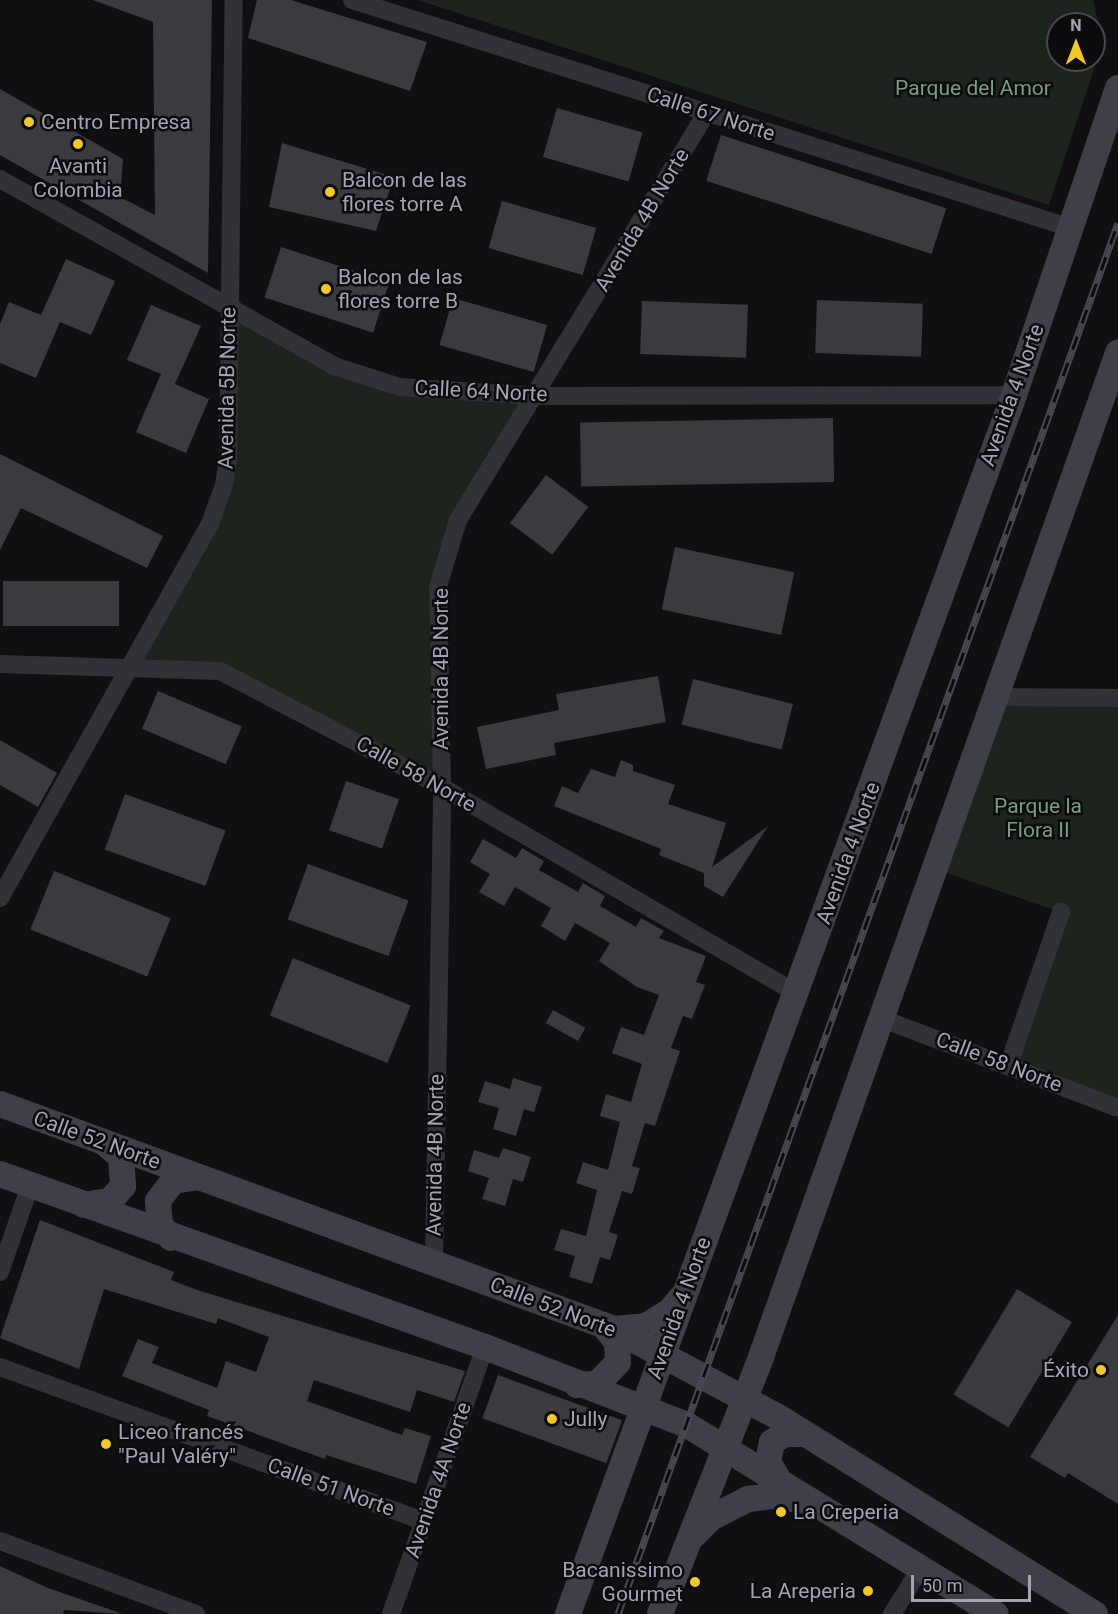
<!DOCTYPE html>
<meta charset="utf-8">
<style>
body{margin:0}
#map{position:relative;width:1118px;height:1614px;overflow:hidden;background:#101012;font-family:Roboto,sans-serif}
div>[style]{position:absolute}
.green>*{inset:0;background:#1d241e}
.building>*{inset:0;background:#3a3a3f;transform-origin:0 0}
.street>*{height:18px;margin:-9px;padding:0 9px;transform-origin:9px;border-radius:9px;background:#313237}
.secondary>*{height:26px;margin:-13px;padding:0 13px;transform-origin:13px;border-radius:13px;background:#3f4047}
.rail>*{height:7px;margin-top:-3.5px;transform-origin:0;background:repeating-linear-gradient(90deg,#0c0b0d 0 14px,#484950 0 28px);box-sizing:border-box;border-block:2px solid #484950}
.dots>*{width:16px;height:16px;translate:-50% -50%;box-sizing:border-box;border:3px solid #0c0b0d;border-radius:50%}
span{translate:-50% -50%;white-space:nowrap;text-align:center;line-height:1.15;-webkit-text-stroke:5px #0c0b0d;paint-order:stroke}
.park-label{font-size:21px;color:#789e7f}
.street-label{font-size:21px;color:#a1a4b3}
.poi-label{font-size:21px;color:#a1a4b3}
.left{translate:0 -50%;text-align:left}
.right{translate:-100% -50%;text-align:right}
.north{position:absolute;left:1046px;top:12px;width:60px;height:60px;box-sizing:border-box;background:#0c0b0d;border:2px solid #48484f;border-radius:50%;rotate:0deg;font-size:16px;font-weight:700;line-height:24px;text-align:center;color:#a1a4b3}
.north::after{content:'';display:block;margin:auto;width:21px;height:27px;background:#f2c828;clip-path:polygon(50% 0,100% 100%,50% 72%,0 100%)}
.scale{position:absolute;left:911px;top:1575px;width:120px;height:27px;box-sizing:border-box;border:3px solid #a1a4b3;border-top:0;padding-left:8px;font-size:18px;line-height:21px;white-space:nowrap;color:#a1a4b3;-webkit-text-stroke:4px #0c0b0d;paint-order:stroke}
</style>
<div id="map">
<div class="green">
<div style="clip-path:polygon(evenodd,418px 0,1093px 0,1103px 42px,1049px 205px,418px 0,1058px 24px,1094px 24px,1094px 60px,1058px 60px,1058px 24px)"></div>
<div style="clip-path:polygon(229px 307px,375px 381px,535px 396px,458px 520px,438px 587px,442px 787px,220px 671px,131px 667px,224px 485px)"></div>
<div style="clip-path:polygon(998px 697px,1118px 698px,1118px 1108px,1009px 1064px,1060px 912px,935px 869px)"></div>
</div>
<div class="building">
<div style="clip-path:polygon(93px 0,212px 0,208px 273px,0 155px,0 89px,123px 159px,120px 197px,155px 215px,153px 22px)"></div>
<div style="clip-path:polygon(257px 0,291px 0,427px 42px,410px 91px,248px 38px)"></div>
<div style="left:557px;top:108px;width:89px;height:51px;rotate:16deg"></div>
<div style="left:721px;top:135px;width:237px;height:48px;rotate:18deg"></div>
<div style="clip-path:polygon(282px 143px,394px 177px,376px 231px,269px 207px)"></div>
<div style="left:502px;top:201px;width:98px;height:49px;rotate:16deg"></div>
<div style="left:281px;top:247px;width:114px;height:53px;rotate:18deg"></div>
<div style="clip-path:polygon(66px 259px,115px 281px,91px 335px,60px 322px,36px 378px,0 363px,0 324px,9px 302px,41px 315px)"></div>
<div style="left:453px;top:298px;width:98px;height:49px;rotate:16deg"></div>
<div style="left:817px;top:300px;width:106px;height:53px;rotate:2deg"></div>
<div style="left:642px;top:301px;width:106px;height:53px;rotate:2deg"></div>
<div style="clip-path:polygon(151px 305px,201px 326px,175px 384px,209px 399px,186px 453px,136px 432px,161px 374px,127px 360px)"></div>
<div style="left:833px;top:418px;width:64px;height:253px;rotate:89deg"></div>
<div style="clip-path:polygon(0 454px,163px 536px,147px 568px,21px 508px,0 550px)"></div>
<div style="left:546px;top:475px;width:53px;height:60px;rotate:37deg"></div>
<div style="left:675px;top:547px;width:122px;height:64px;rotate:12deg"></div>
<div style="left:3px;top:581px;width:116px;height:45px"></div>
<div style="clip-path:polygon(658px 676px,666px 722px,554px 743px,556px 755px,486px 769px,477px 727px,559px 710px,556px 694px)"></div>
<div style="left:693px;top:679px;width:103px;height:47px;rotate:14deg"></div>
<div style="left:158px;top:691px;width:91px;height:41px;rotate:23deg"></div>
<div style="clip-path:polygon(0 740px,57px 773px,38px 807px,0 785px)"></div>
<div style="clip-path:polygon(621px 760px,633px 765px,633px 771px,675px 785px,668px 804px,726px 823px,712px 867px,768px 826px,723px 897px,704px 886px,704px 873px,659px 855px,661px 849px,554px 806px,562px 786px,578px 793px,591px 769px,615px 777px)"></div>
<div style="left:346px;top:781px;width:56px;height:52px;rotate:19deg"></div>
<div style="left:125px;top:794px;width:107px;height:59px;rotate:20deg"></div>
<div style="clip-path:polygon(483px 839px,516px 858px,522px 848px,544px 861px,539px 870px,578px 892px,583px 883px,605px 896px,600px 906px,636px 927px,641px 918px,664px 931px,659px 938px,706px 956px,696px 982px,705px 985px,692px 1019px,683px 1016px,671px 1048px,680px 1051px,655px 1126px,645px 1123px,632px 1166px,640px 1168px,632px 1194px,622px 1191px,609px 1232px,618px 1235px,610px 1260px,600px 1257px,592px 1284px,569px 1277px,575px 1256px,554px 1250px,561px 1229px,586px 1236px,597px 1190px,576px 1183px,583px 1162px,608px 1170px,620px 1122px,600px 1116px,606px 1094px,631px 1102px,642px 1064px,612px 1053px,621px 1027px,644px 1035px,659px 995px,637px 987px,599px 961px,610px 943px,575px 923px,565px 941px,541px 926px,551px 908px,515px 887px,504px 906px,479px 892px,490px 874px,470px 862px)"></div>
<div style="left:308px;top:864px;width:107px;height:59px;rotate:20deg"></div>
<div style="left:54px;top:871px;width:126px;height:63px;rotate:22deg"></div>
<div style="left:293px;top:958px;width:127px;height:62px;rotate:22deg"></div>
<div style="left:553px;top:1010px;width:37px;height:15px;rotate:29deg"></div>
<div style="clip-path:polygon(513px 1078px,542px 1087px,534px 1112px,524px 1109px,516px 1136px,493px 1129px,499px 1108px,478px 1102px,485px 1081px,510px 1089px)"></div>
<div style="clip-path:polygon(503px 1148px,531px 1157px,523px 1182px,513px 1179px,505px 1206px,482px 1199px,489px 1178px,468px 1171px,474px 1150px,499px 1158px)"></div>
<div style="clip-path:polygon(40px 1220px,174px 1272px,171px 1280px,200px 1291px,465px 1371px,454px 1402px,417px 1390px,410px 1412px,314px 1380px,307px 1401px,402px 1435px,405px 1428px,431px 1436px,416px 1484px,326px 1455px,325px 1459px,207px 1416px,209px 1410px,122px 1376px,138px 1339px,159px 1347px,152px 1363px,217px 1388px,226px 1361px,256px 1372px,269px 1337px,218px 1318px,216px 1324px,104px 1289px,79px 1369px,0 1338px)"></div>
<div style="left:1017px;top:1289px;width:64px;height:123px;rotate:31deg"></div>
<div style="clip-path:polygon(1118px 1315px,1118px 1504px,1068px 1473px,1065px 1478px,1030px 1457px)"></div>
<div style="left:498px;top:1375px;width:132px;height:46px;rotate:20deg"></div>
<div style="clip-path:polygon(0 1566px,48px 1588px,123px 1614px,64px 1610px,63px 1614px,0 1614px)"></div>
</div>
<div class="street">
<div style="left:352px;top:0;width:754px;rotate:17.59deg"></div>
<div style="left:0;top:179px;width:383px;rotate:29.2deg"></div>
<div style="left:334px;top:366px;width:69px;rotate:17.7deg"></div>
<div style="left:400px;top:387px;width:135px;rotate:3.8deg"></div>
<div style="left:535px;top:396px;width:479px;rotate:-0.1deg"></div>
<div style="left:0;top:664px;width:220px;rotate:1.8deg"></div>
<div style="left:220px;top:671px;width:250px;rotate:27.6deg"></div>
<div style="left:442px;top:787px;width:412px;rotate:30.2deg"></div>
<div style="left:998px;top:697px;width:120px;rotate:0.5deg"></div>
<div style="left:0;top:898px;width:429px;rotate:-60.7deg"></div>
<div style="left:210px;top:524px;width:41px;rotate:-70.3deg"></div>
<div style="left:224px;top:485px;width:25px;rotate:-81deg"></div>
<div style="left:228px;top:460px;width:460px;rotate:-89.3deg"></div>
<div style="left:880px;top:1018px;width:254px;rotate:20.7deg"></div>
<div style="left:1009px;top:1064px;width:161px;rotate:-71.1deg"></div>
<div style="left:434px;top:1263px;width:476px;rotate:-89deg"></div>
<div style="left:442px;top:787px;width:200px;rotate:-91.1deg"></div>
<div style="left:438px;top:587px;width:70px;rotate:-73.4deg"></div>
<div style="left:458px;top:520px;width:478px;rotate:-58.6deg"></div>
<div style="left:0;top:1272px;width:91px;rotate:-70.8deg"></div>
<div style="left:0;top:1367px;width:451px;rotate:20deg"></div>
<div style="left:0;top:1541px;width:209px;rotate:20.4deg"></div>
<div style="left:391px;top:1614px;width:283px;rotate:-70.6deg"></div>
<div style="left:892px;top:1614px;width:54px;rotate:-57.8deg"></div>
</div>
<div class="secondary">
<div style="left:0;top:1104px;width:654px;rotate:20.13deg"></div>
<div style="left:614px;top:1329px;width:188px;rotate:28.2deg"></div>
<div style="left:780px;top:1418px;width:371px;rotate:31.9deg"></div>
<div style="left:0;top:1174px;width:515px;rotate:19.63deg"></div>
<div style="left:485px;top:1347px;width:217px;rotate:21.1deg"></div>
<div style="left:687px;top:1425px;width:362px;rotate:31.5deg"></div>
<div style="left:84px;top:1205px;width:26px;rotate:-9deg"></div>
<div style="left:110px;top:1201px;width:20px;rotate:-49deg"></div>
<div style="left:123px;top:1186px;width:29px;rotate:-94deg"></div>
<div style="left:121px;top:1157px;width:20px;rotate:-139deg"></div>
<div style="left:171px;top:1238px;width:17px;rotate:-130deg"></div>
<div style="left:160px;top:1225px;width:24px;rotate:-95deg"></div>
<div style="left:158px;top:1201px;width:25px;rotate:-53deg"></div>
<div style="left:173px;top:1181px;width:25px;rotate:-9deg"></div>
<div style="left:614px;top:1329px;width:32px;rotate:-5deg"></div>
<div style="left:646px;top:1326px;width:28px;rotate:-32deg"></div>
<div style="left:670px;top:1311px;width:17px;rotate:-50deg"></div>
<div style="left:577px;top:1385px;width:20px;rotate:-3deg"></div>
<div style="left:597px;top:1384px;width:30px;rotate:-46deg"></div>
<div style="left:618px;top:1362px;width:20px;rotate:-93deg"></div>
<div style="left:617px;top:1342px;width:22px;rotate:-129deg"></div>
<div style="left:777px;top:1477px;width:17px;rotate:-121deg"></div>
<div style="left:768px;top:1462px;width:20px;rotate:-79deg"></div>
<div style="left:772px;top:1442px;width:15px;rotate:-32deg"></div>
<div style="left:785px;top:1434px;width:20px"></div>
<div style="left:694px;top:1535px;width:24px;rotate:-45deg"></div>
<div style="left:711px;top:1518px;width:42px;rotate:-27.2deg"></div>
<div style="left:748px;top:1499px;width:23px;rotate:-7deg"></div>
<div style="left:771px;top:1496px;width:35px;rotate:8deg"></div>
<div style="left:568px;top:1614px;width:1298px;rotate:-69.9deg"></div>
<div style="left:1014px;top:395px;width:324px;rotate:-71.3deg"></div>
<div style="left:660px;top:1614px;width:276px;rotate:-68.5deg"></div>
<div style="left:761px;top:1357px;width:1066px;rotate:-70.43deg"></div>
</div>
<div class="rail">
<div style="left:618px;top:1614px;width:1478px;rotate:-70.23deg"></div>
</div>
<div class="dots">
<div style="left:29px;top:122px;background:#f2c828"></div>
<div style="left:78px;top:144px;background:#f2c828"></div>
<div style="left:330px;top:192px;background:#f2c828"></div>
<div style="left:326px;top:289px;background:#f2c828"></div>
<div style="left:1101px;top:1370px;background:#f2c828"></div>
<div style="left:552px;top:1419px;background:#f2c828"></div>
<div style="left:106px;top:1444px;background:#f2c828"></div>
<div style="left:781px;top:1512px;background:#f2c828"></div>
<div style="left:695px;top:1582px;background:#f2c828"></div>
<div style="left:868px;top:1591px;background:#f2c828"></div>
</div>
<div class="park-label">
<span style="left:973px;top:88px">Parque del Amor</span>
<span style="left:1038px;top:818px">Parque la<br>Flora II</span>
</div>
<div class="street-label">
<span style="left:711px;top:114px;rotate:18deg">Calle 67 Norte</span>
<span style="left:642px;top:220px;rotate:-59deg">Avenida 4B Norte</span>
<span style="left:227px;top:388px;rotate:-89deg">Avenida 5B Norte</span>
<span style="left:481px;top:391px;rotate:3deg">Calle 64 Norte</span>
<span style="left:1012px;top:395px;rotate:-70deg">Avenida 4 Norte</span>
<span style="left:441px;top:669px;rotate:-90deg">Avenida 4B Norte</span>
<span style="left:416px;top:774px;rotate:29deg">Calle 58 Norte</span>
<span style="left:848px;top:853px;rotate:-70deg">Avenida 4 Norte</span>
<span style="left:999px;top:1062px;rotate:21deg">Calle 58 Norte</span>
<span style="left:97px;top:1140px;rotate:20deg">Calle 52 Norte</span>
<span style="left:435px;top:1155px;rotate:-89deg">Avenida 4B Norte</span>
<span style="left:553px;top:1307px;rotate:21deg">Calle 52 Norte</span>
<span style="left:679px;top:1308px;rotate:-70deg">Avenida 4 Norte</span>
<span style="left:438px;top:1480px;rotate:-71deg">Avenida 4A Norte</span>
<span style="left:331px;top:1487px;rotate:20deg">Calle 51 Norte</span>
</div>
<div class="poi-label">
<span class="left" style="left:41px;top:122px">Centro Empresa</span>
<span style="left:78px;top:178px">Avanti<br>Colombia</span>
<span class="left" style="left:342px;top:192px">Balcon de las<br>flores torre A</span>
<span class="left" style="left:338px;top:289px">Balcon de las<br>flores torre B</span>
<span class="right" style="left:1089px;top:1370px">Éxito</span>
<span class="left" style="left:564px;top:1419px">Jully</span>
<span class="left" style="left:118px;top:1444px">Liceo francés<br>"Paul Valéry"</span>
<span class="left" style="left:793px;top:1512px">La Creperia</span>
<span class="right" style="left:683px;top:1582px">Bacanissimo<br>Gourmet</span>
<span class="right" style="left:856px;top:1591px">La Areperia</span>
</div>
<div class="north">N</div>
<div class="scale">50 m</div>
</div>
